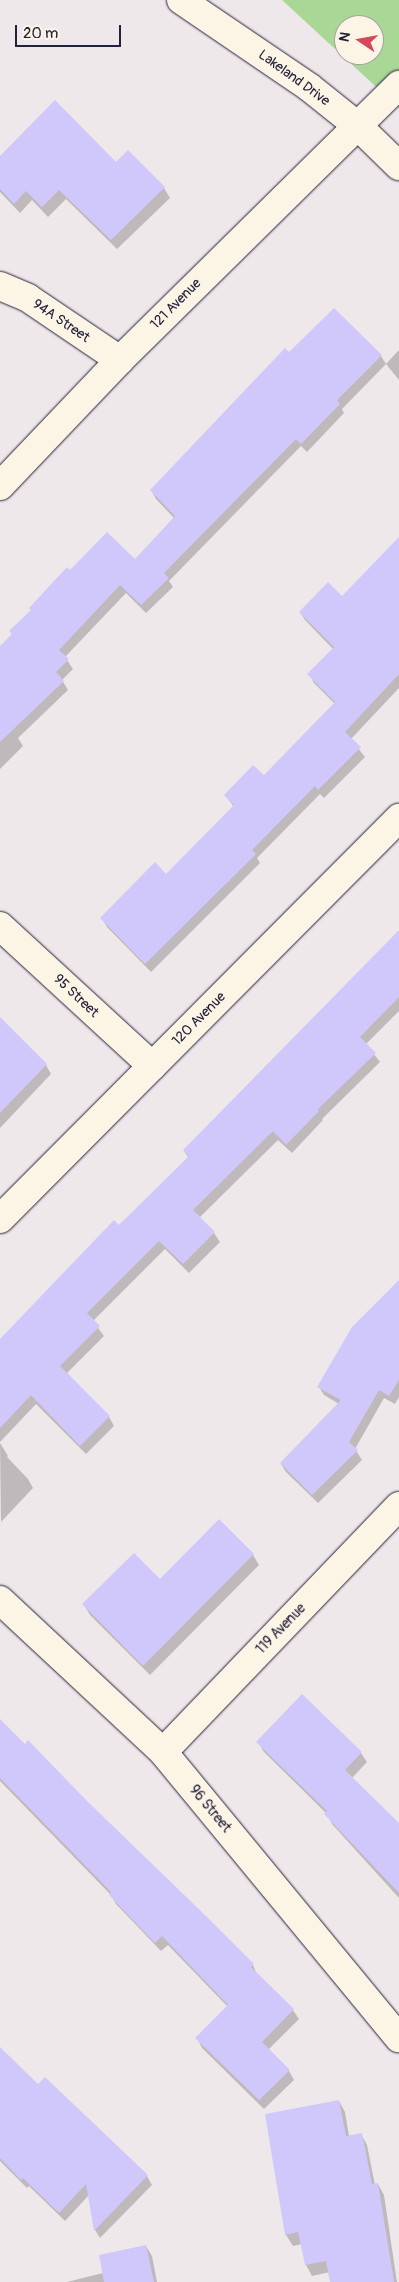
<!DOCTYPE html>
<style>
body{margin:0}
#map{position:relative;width:399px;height:2282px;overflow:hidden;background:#efe8eb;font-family:Pangolin,sans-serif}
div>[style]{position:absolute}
.green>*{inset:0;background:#a9d796}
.shadow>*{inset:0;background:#0003}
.building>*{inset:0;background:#d0c8fa}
.roads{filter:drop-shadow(0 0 1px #22223b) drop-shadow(0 0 1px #22223b)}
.minor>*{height:28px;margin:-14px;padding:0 14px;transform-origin:14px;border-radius:14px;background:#fcf5e5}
span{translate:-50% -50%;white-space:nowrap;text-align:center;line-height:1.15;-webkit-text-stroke:4px #fcf5e5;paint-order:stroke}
.street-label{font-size:14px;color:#22223b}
.north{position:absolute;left:334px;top:15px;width:50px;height:50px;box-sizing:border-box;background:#fcf5e5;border:1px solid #a5a1a1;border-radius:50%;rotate:282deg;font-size:14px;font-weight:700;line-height:20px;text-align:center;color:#22223b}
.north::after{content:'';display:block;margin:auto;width:18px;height:22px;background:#d1495b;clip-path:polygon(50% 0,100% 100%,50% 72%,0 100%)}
.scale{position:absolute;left:15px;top:25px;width:106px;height:22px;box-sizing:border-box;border:2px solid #22223b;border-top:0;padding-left:6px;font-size:15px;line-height:18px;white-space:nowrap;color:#22223b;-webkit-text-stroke:4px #fcf5e5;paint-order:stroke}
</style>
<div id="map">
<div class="green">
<div style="clip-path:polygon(evenodd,282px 0,399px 0,399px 108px,282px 0,344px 25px,374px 25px,374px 55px,344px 55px,344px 25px)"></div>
</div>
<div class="shadow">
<div style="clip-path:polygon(128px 152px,164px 188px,170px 198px,117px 249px,66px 199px,48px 217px,32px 200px,20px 213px,0 192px,0 157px,116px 164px)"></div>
<div style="clip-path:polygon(399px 350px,399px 380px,386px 364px,342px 409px,344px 413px,307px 452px,301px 446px,169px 581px,173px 587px,146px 613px,126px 593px,65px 657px,73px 669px,62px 680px,68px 690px,18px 738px,23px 746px,0 769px,0 647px,70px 572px,135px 561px,174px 518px,156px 499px,151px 490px,289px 354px,381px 356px,386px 364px)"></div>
<div style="clip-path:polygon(399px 557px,399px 688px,351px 739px,365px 757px,324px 798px,320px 794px,257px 858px,260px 863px,151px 972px,107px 927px,102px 918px,166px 875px,234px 807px,225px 795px,264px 777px,335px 704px,314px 683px,309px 674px,333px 649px,305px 620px,300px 612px,342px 598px)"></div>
<div style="clip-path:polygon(399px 934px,399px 1011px,366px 1044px,380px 1062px,322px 1119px,323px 1120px,292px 1153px,278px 1140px,199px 1218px,214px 1233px,220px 1242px,189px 1273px,165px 1249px,93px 1321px,104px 1336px,67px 1373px,109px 1417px,114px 1426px,86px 1454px,36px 1404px,0 1442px,0 1340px,189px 1158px,184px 1151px)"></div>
<div style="clip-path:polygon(0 1019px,46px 1065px,51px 1074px,0 1128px)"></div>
<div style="clip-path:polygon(399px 1282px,399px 1397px,395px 1404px,384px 1398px,355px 1449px,362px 1460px,318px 1503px,286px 1472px,281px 1464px,339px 1404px,324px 1395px,319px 1387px)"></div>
<div style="clip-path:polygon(0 1443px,8px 1456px,7px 1457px,28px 1479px,33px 1488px,1px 1522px)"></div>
<div style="clip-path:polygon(253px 1555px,259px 1565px,150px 1675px,90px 1615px,84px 1605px,160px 1581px)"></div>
<div style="clip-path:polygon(0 1721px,253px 1965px,257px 1975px,293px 2010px,299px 2019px,268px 2050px,289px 2071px,294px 2080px,264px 2109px,202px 2048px,197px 2038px,228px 2007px,168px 1945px,161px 1951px,116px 1904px,111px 1895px,0 1781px)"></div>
<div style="clip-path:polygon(258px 1742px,361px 1753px,367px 1762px,352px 1778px,399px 1825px,399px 1898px,332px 1824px,327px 1814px,264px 1752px)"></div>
<div style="clip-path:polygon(0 2049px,38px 2086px,45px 2079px,147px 2176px,152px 2185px,100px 2238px,95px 2230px,89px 2195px,65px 2221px,29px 2186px,27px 2188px,0 2161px)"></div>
<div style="clip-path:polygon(339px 2101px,345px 2112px,349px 2136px,361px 2134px,367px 2145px,375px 2185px,378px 2184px,384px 2195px,397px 2282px,331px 2282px,330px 2272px,312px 2276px,306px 2265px,302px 2244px,293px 2246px,286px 2235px,267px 2115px)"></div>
<div style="clip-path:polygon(146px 2246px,152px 2256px,157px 2282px,67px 2282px,103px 2273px)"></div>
</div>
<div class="building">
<div style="clip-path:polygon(55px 100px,116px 162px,128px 150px,165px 187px,111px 240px,59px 190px,42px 207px,26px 191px,14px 204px,0 189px,0 156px)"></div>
<div style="clip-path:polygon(334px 308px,382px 355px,337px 400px,340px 404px,301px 444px,296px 439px,164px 573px,169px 578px,141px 605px,120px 585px,59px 650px,69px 659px,56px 672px,64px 681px,0 742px,0 646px,12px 634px,9px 631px,31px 610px,29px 608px,67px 567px,70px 570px,107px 532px,135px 559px,175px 516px,150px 490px,285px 348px,289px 352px)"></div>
<div style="clip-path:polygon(399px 537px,399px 674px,345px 732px,361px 747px,318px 790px,315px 786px,252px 850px,256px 854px,145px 964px,100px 918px,155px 862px,166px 874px,234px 805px,224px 795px,253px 765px,264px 775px,335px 702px,307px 674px,334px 647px,299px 612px,328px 582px,342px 596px)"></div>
<div style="clip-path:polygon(399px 930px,399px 997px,360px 1037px,376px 1053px,318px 1109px,319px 1111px,286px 1145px,273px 1131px,193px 1210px,215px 1232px,183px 1264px,159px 1241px,87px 1313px,100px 1326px,60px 1366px,110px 1416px,80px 1446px,31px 1395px,0 1428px,0 1339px,114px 1220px,119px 1225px,189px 1156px,183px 1150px)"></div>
<div style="clip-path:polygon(0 1017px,47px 1064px,0 1113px)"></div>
<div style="clip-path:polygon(399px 1280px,399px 1380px,389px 1396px,379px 1390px,349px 1442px,358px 1450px,312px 1495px,280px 1463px,341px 1400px,317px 1387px,352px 1327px)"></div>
<div style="clip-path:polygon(219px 1519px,254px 1554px,143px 1666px,82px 1604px,134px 1553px,160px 1579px)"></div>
<div style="clip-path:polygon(302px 1694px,362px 1752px,345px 1770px,399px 1823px,399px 1893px,324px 1814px,327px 1811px,256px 1742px)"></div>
<div style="clip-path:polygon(0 1719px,25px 1744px,28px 1740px,86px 1800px,206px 1916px,254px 1964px,251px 1967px,294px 2009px,262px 2042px,290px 2070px,259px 2100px,195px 2038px,228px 2005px,162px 1936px,155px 1943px,109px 1895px,111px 1892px,0 1778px)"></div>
<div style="clip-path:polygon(0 2047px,38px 2084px,45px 2077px,148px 2175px,94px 2231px,86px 2184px,59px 2213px,23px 2178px,21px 2180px,0 2158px)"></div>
<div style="clip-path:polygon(339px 2100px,346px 2136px,362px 2133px,372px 2184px,378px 2183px,394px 2282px,330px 2282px,326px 2261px,305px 2265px,298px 2232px,285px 2235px,265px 2114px)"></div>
<div style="clip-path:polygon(146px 2245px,154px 2282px,104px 2282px,99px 2255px)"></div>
</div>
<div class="roads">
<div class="minor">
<div style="left:181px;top:0;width:155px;rotate:34.2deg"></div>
<div style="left:309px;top:87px;width:64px;rotate:38.7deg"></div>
<div style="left:359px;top:127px;width:56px;rotate:44.3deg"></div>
<div style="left:0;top:286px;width:30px;rotate:23deg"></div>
<div style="left:28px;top:298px;width:111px;rotate:34deg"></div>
<div style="left:0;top:486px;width:174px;rotate:-46.4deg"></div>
<div style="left:120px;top:360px;width:392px;rotate:-44.6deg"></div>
<div style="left:0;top:926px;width:207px;rotate:42.6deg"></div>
<div style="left:0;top:1219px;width:566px;rotate:-45.14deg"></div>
<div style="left:0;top:1600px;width:223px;rotate:43deg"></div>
<div style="left:163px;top:1752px;width:371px;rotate:50.5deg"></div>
<div style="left:163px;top:1752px;width:341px;rotate:-46.2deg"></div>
</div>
</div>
<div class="street-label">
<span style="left:294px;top:78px;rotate:36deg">Lakeland Drive</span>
<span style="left:176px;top:304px;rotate:-45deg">121 Avenue</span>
<span style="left:61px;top:321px;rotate:34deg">94A Street</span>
<span style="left:76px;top:996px;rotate:43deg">95 Street</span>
<span style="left:199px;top:1019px;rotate:-45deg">120 Avenue</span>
<span style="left:281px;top:1629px;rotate:-46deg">119 Avenue</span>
<span style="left:210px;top:1809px;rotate:50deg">96 Street</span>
</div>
<div class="north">N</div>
<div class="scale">20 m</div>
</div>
